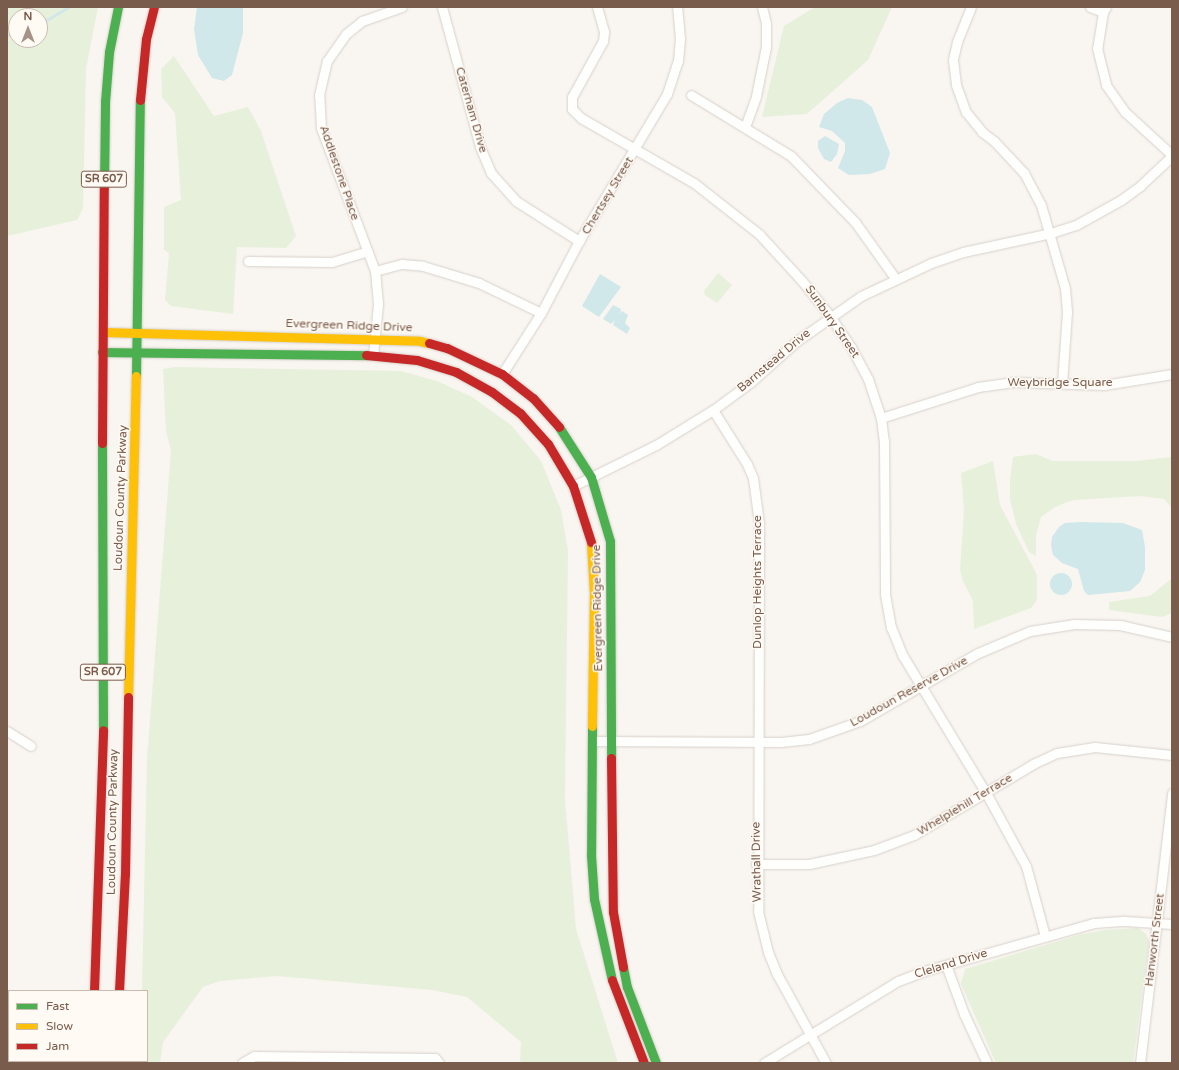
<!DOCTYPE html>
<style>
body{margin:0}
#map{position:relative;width:1179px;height:1070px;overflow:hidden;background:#f9f5f0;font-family:"Varela Round",sans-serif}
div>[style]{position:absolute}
.green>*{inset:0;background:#e7f0db}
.water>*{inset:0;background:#d0e8ea}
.round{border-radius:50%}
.stream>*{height:3px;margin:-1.5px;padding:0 1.5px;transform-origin:1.5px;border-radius:1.5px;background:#d0e8ea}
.roads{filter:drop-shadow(0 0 1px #d7d1cb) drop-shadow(0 0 1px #d7d1cb)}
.street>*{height:9px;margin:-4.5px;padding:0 4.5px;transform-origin:4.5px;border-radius:4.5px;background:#fefefd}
.fast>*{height:9px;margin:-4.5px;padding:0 4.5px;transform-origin:4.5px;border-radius:4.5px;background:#4caf50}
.slow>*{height:9px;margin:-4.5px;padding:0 4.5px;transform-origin:4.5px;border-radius:4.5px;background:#ffc107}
.jam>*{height:9px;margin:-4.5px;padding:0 4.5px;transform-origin:4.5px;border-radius:4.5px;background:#c62828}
span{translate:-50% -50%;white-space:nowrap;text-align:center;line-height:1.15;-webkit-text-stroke:3px #fffaf3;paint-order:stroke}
.shield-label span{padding:1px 3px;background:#fffaf3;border:1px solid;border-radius:3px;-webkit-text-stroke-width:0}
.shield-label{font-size:11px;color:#7a5c4d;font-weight:700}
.street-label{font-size:12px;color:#7a5c4d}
.frame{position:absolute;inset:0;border:8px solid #7a5c4d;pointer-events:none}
.legend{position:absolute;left:8px;top:990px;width:140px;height:72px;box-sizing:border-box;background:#fffaf3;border:1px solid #cabbb1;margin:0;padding:5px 7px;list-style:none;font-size:12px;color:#7a5c4d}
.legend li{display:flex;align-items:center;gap:8px;height:20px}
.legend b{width:20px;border:1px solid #cabbb1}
.north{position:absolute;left:8px;top:8px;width:40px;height:40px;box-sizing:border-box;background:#fffaf3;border:1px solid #cabbb1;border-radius:50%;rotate:0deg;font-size:11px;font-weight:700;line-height:16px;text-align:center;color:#7a5c4d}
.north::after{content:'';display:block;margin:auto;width:14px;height:18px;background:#a69286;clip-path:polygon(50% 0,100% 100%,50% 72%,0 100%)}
</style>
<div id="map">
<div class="green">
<div style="clip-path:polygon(evenodd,7px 7px,98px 7px,86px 69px,83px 208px,77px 220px,7px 236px,7px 7px,16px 16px,40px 16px,40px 40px,16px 40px,16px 16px)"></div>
<div style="clip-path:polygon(815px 7px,892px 7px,868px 60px,807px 114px,762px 117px,784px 26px)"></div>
<div style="clip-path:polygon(174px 56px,214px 116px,248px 107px,261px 131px,296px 236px,286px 248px,237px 247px,233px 314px,171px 306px,165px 300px,169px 253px,164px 250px,164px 207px,181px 200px,175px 113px,162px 97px,161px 69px)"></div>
<div style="clip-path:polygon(718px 273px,732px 285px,717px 303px,705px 295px,704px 291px)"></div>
<div style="clip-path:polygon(174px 367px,401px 371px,437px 381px,472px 397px,511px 425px,541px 461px,561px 510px,568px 551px,565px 799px,576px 929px,618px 1063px,520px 1063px,521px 1042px,467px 997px,432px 990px,277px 976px,220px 981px,203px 987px,163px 1042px,160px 1063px,141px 1063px,147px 1061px,147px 991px,142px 991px,147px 758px,171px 450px,166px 431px,163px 369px)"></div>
<div style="clip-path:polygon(1036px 454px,1053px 461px,1137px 461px,1172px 457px,1172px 508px,1164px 499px,1141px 496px,1073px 500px,1055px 507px,1041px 517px,1036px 536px,1036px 556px,1029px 552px,1016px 524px,1010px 499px,1010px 480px,1013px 457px)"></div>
<div style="clip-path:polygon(993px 461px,1000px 505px,1037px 575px,1037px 600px,1031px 608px,974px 629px,973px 601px,963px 581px,960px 570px,964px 510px,961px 473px)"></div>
<div style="clip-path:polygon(1172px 578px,1172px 613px,1162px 617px,1109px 610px,1109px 602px,1150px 596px)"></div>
<div style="clip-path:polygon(1138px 928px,1146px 934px,1149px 942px,1133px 1063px,996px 1063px,961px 984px,965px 969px,1079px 935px,1105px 930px)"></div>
</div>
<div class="water">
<div style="clip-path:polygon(197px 7px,243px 7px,243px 33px,232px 75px,224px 81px,212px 78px,198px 55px,194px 29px)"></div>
<div style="clip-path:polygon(848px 98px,862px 100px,872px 107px,890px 153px,885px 169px,870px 174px,849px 175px,838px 168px,845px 151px,845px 143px,832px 131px,819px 127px,824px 114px,837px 103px)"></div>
<div style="clip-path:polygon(825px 136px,839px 144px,837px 154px,831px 162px,824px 159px,818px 148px,818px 141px)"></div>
<div style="clip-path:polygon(600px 274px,621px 287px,599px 317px,582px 306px)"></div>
<div style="clip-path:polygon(613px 305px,621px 309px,620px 314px,622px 311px,628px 315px,625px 323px,630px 328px,627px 334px,613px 325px,615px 320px,611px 324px,603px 319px)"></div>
<div style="clip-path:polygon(1081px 522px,1123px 523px,1142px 530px,1145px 547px,1145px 570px,1140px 582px,1130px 591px,1088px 595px,1084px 591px,1078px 569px,1062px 563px,1053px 555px,1051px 545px,1052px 537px,1059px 527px,1065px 523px)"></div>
<div class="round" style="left:1050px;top:573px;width:22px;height:22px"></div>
</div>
<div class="stream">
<div style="left:40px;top:24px;width:33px;rotate:-31deg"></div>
<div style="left:7px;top:35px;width:9px"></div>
</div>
<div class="roads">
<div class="street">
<div style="left:442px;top:7px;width:145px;rotate:74.8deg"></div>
<div style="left:480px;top:147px;width:28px;rotate:67deg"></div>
<div style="left:491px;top:173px;width:38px;rotate:48deg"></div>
<div style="left:516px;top:201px;width:75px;rotate:32.4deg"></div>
<div style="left:597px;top:7px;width:26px;rotate:74deg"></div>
<div style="left:604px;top:32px;width:9px;rotate:96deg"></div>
<div style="left:603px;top:41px;width:64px;rotate:119deg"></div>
<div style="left:572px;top:97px;width:12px;rotate:90deg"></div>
<div style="left:572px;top:109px;width:13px;rotate:45deg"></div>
<div style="left:581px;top:118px;width:130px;rotate:29.9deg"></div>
<div style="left:694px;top:183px;width:83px;rotate:38.1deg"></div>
<div style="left:759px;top:234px;width:64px;rotate:47.5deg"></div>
<div style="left:802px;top:281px;width:45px;rotate:51.3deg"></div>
<div style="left:830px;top:316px;width:37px;rotate:56deg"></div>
<div style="left:851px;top:347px;width:36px;rotate:62deg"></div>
<div style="left:868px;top:379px;width:41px;rotate:71.6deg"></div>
<div style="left:881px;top:418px;width:23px;rotate:83deg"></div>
<div style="left:884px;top:441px;width:153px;rotate:89.6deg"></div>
<div style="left:885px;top:594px;width:34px;rotate:80deg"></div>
<div style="left:891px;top:627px;width:31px;rotate:68deg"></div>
<div style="left:903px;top:656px;width:160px;rotate:58.8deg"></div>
<div style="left:986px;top:793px;width:83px;rotate:61.3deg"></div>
<div style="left:1026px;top:866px;width:73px;rotate:74.8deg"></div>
<div style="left:971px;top:7px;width:38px;rotate:112deg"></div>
<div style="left:957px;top:42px;width:18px;rotate:103deg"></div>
<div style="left:953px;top:60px;width:25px;rotate:83deg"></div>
<div style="left:956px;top:85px;width:29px;rotate:70deg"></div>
<div style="left:966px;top:112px;width:26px;rotate:51deg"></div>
<div style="left:982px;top:132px;width:15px;rotate:37deg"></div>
<div style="left:994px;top:141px;width:44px;rotate:46.8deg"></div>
<div style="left:1024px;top:173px;width:36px;rotate:62deg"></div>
<div style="left:1041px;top:205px;width:86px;rotate:73.9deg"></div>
<div style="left:1065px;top:288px;width:24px;rotate:85deg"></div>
<div style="left:1067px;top:312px;width:71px;rotate:94deg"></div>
<div style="left:1090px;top:7px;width:14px;rotate:21deg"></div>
<div style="left:1106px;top:7px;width:6px;rotate:121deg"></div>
<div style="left:1103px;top:12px;width:36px;rotate:99deg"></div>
<div style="left:1097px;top:48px;width:38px;rotate:76deg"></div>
<div style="left:1106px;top:85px;width:33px;rotate:55deg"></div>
<div style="left:1125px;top:112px;width:64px;rotate:42.5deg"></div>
<div style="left:691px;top:95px;width:117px;rotate:31.4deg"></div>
<div style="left:791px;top:156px;width:92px;rotate:45.9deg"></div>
<div style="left:855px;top:222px;width:69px;rotate:54.5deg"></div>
<div style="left:745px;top:127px;width:33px;rotate:-70deg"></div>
<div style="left:756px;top:96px;width:50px;rotate:-78.5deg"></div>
<div style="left:766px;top:47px;width:24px;rotate:-90deg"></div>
<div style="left:766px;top:23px;width:16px;rotate:-104deg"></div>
<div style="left:248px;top:261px;width:84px;rotate:0.7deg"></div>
<div style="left:332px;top:262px;width:37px;rotate:-17deg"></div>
<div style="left:375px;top:271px;width:28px;rotate:-15deg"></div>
<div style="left:402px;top:264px;width:21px;rotate:5deg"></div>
<div style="left:423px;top:266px;width:59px;rotate:16.9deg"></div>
<div style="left:479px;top:283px;width:69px;rotate:25.8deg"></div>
<div style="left:373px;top:355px;width:51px;rotate:-84.4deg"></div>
<div style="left:378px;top:304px;width:33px;rotate:-95deg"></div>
<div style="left:375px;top:271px;width:153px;rotate:-110.7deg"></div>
<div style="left:321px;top:128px;width:33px;rotate:-93deg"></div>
<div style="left:319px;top:95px;width:35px;rotate:-77deg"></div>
<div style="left:327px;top:61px;width:33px;rotate:-55deg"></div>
<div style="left:346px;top:34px;width:21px;rotate:-39deg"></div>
<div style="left:362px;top:21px;width:42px;rotate:-19.3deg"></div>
<div style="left:502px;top:374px;width:72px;rotate:-57.4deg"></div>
<div style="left:541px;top:313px;width:81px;rotate:-62.2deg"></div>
<div style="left:579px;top:241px;width:171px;rotate:-59.1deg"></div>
<div style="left:667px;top:94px;width:35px;rotate:-72deg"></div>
<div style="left:678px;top:61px;width:22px;rotate:-85deg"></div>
<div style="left:680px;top:39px;width:32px;rotate:-95deg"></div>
<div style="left:713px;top:410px;width:64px;rotate:57.8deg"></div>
<div style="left:747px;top:464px;width:15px;rotate:67deg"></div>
<div style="left:753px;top:478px;width:45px;rotate:82.4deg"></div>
<div style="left:759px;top:523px;width:388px;rotate:90.1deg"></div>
<div style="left:758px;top:911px;width:42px;rotate:76.3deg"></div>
<div style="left:768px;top:952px;width:24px;rotate:68deg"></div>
<div style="left:777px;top:974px;width:102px;rotate:61.2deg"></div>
<div style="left:881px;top:418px;width:102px;rotate:-17.7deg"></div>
<div style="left:978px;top:387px;width:34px;rotate:-8deg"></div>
<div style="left:1012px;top:382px;width:92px;rotate:1.9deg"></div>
<div style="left:1104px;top:385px;width:69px;rotate:-9.2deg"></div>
<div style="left:573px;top:486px;width:93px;rotate:-26.3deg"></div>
<div style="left:656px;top:445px;width:67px;rotate:-31.6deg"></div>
<div style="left:713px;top:410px;width:47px;rotate:-36.4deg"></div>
<div style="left:751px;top:382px;width:62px;rotate:-41.7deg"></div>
<div style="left:797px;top:341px;width:78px;rotate:-35.1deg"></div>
<div style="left:861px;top:296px;width:77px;rotate:-25.2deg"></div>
<div style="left:931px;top:263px;width:34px;rotate:-19deg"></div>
<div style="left:963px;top:252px;width:90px;rotate:-12.2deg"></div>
<div style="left:1051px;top:233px;width:26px;rotate:-18deg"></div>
<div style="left:1076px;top:225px;width:51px;rotate:-29.1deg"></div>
<div style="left:1121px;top:200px;width:24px;rotate:-36deg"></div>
<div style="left:1140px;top:186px;width:44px;rotate:-43.2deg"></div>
<div style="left:7px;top:731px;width:28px;rotate:32deg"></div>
<div style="left:593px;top:741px;width:188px;rotate:0.3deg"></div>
<div style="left:781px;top:742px;width:28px;rotate:-6deg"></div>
<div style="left:809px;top:739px;width:54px;rotate:-19.4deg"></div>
<div style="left:860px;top:721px;width:136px;rotate:-30deg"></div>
<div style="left:978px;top:653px;width:56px;rotate:-22.9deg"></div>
<div style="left:1030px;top:631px;width:45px;rotate:-9deg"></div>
<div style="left:1074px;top:624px;width:46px;rotate:1.2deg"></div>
<div style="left:1120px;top:625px;width:53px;rotate:13deg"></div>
<div style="left:756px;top:864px;width:53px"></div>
<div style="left:809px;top:864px;width:66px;rotate:-12.2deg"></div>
<div style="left:874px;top:850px;width:43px;rotate:-20.6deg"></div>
<div style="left:914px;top:835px;width:139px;rotate:-30.8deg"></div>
<div style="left:1033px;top:764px;width:26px;rotate:-25deg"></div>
<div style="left:1057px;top:753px;width:38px;rotate:-9deg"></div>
<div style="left:1095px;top:747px;width:77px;rotate:5.9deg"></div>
<div style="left:946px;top:965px;width:52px;rotate:69.8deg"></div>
<div style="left:964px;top:1014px;width:54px;rotate:64.9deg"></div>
<div style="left:7px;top:1015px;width:1px;rotate:90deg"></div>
<div style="left:242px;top:1063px;width:14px;rotate:-30deg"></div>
<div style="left:254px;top:1056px;width:181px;rotate:0.6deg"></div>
<div style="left:435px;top:1058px;width:6px;rotate:51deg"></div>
<div style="left:764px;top:1063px;width:157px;rotate:-31.5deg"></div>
<div style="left:898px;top:981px;width:28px;rotate:-21deg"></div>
<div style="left:924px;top:971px;width:177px;rotate:-15.8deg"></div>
<div style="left:1094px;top:923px;width:31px;rotate:-4deg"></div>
<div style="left:1125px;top:921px;width:47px;rotate:3.7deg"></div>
<div style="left:1140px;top:1063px;width:272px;rotate:-83.2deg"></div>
</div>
<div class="fast">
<div style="left:104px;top:188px;width:86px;rotate:-89.3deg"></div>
<div style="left:105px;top:102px;width:50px;rotate:-85.4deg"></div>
<div style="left:109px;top:52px;width:46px;rotate:-78.7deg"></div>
<div style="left:102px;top:352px;width:264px;rotate:0.7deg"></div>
<div style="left:136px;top:376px;width:276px;rotate:-89.2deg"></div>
<div style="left:559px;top:427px;width:59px;rotate:57.4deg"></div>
<div style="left:591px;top:477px;width:67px;rotate:73.5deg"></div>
<div style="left:610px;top:541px;width:217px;rotate:89.7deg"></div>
<div style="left:102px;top:443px;width:287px;rotate:89.8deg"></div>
<div style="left:592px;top:726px;width:129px;rotate:90.4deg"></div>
<div style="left:591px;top:855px;width:44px;rotate:86.1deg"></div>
<div style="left:594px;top:899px;width:83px;rotate:77.5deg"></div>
<div style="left:623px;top:967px;width:20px;rotate:79deg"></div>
<div style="left:627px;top:987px;width:81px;rotate:69.1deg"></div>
<div style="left:89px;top:1061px;width:2px;rotate:90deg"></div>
<div style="left:113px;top:1061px;width:2px;rotate:90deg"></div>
</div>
<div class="slow">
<div style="left:103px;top:332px;width:317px;rotate:1.6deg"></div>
<div style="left:420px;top:341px;width:9px;rotate:13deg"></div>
<div style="left:591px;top:542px;width:51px;rotate:86.6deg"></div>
<div style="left:594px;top:593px;width:133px;rotate:90.9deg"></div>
<div style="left:128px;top:697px;width:321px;rotate:-88.6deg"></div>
</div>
<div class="jam">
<div style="left:140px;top:100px;width:61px;rotate:-84.4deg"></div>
<div style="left:146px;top:39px;width:33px;rotate:-76deg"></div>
<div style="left:429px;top:343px;width:19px;rotate:16deg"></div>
<div style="left:447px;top:348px;width:61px;rotate:25.3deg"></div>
<div style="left:502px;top:374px;width:39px;rotate:38deg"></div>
<div style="left:533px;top:398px;width:39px;rotate:48deg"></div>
<div style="left:366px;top:355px;width:51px;rotate:5.6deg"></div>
<div style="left:417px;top:360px;width:41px;rotate:17.1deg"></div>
<div style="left:456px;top:372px;width:41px;rotate:29.1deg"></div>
<div style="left:492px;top:392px;width:35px;rotate:37deg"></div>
<div style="left:520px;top:413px;width:42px;rotate:47.9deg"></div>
<div style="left:548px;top:444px;width:49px;rotate:59.2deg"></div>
<div style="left:573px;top:486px;width:59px;rotate:72.2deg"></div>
<div style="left:102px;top:443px;width:255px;rotate:-89.6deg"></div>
<div style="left:611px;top:758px;width:154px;rotate:89.3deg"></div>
<div style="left:613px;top:912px;width:56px;rotate:79.7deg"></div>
<div style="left:612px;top:980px;width:89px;rotate:68.9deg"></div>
<div style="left:94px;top:991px;width:261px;rotate:-88deg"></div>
<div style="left:119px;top:991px;width:117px;rotate:-87.1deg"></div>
<div style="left:125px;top:874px;width:177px;rotate:-89deg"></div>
</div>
</div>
<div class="shield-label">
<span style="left:104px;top:179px">SR 607</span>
<span style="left:103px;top:672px">SR 607</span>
</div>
<div class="street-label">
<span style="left:471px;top:110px;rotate:74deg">Caterham Drive</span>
<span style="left:339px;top:173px;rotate:71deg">Addlestone Place</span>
<span style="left:608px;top:196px;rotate:-59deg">Chertsey Street</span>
<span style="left:832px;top:322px;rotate:55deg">Sunbury Street</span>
<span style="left:349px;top:326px;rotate:2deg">Evergreen Ridge Drive</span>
<span style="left:774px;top:361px;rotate:-40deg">Barnstead Drive</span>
<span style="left:1060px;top:383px">Weybridge Square</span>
<span style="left:121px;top:498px;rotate:-88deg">Loudoun County Parkway</span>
<span style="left:758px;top:582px;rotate:-90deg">Dunlop Heights Terrace</span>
<span style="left:598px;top:608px;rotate:-91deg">Evergreen Ridge Drive</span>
<span style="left:909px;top:692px;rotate:-29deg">Loudoun Reserve Drive</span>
<span style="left:965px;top:805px;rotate:-31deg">Whelplehill Terrace</span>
<span style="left:113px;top:822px;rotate:-89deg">Loudoun County Parkway</span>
<span style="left:757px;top:862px;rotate:-91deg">Wrathall Drive</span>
<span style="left:1155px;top:940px;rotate:-83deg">Hanworth Street</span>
<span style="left:951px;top:964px;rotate:-17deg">Cleland Drive</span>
</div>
<div class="frame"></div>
<ul class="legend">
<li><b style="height:5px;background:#4caf50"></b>Fast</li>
<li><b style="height:5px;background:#ffc107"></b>Slow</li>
<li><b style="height:5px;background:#c62828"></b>Jam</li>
</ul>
<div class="north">N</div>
</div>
